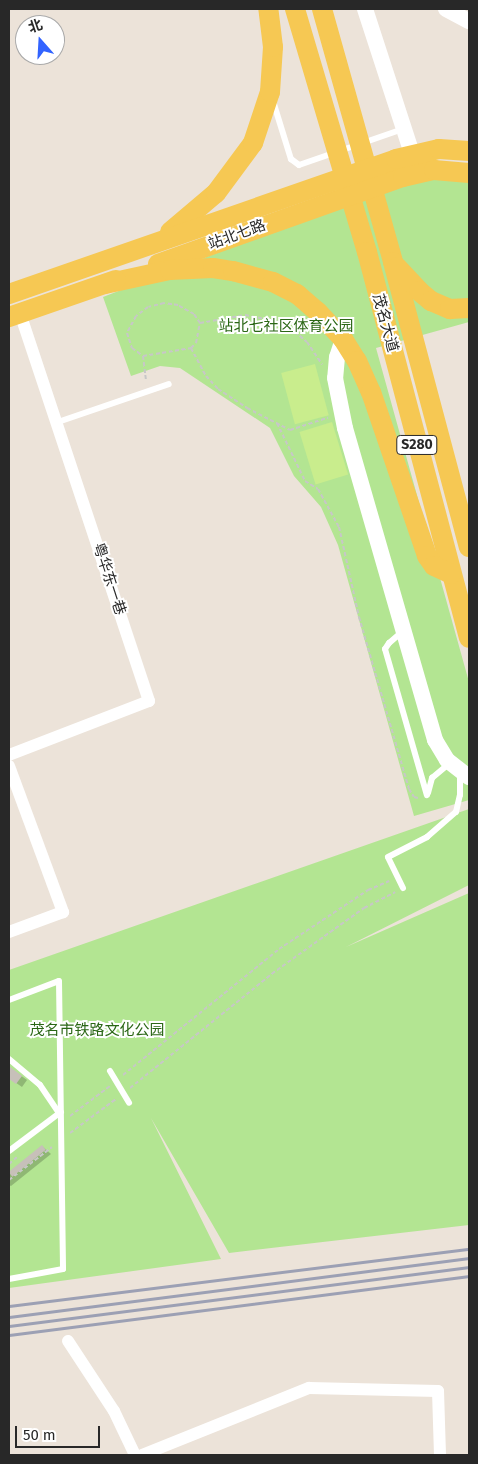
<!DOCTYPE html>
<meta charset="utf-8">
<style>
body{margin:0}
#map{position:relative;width:478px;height:1464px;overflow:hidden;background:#ece3d9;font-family:"Fira Sans","Noto Sans SC",sans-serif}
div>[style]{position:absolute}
.green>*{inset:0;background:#b3e592}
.pitch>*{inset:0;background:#c9ed8d;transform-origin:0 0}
.shadow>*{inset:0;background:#0003}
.building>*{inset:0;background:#c7c0b9;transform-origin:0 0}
.path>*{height:2px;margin-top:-1px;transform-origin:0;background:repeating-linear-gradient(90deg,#c7c7c7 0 4px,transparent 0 6.5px)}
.service>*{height:6px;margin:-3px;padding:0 3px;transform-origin:3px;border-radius:3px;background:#fff}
.minor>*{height:12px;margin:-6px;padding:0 6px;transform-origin:6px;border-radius:6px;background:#fff}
.tertiary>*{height:16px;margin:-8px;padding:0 8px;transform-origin:8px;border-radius:8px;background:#fff}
.primary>*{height:20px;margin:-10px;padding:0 10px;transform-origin:10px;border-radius:10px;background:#f6c853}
.rail>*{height:3px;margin:-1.5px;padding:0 1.5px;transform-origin:1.5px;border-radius:1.5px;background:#9ca0b4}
span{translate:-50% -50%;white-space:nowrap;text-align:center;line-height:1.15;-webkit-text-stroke:4px #fff;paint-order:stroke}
.shield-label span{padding:1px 4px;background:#fff;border:1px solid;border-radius:4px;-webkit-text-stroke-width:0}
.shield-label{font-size:14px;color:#282828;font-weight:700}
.street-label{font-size:15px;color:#282828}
.park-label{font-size:15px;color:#2b6716}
.frame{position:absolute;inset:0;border:10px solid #282828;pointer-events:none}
.north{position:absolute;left:15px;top:15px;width:50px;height:50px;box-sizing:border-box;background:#fff;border:1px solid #a9a9a9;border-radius:50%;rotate:341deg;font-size:14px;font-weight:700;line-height:20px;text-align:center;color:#282828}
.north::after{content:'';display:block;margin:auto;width:18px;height:22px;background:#3263ff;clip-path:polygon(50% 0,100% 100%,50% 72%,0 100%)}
.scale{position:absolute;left:15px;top:1426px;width:85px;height:22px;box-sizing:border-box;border:2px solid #282828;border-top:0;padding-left:6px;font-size:15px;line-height:18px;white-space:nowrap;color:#282828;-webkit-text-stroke:4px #fff;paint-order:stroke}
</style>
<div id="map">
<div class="green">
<div style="clip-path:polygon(469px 178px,469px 322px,376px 348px,469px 682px,469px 800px,414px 816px,338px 545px,321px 507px,294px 476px,270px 428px,180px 368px,160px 366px,131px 376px,103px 297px,333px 208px,423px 180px)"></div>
<div style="clip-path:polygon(469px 809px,469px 885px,346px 947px,469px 893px,469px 1225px,229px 1253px,151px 1118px,221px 1259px,9px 1288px,9px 970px)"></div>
</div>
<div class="pitch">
<div style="left:315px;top:364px;width:53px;height:35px;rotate:75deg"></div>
<div style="left:332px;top:422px;width:55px;height:34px;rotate:73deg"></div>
</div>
<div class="shadow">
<div style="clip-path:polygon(9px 1067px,27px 1080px,22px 1087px,9px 1078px)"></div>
<div style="clip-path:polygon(42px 1146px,51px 1154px,11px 1186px,9px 1185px,9px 1173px)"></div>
</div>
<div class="building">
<div style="clip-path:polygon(9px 1066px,22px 1076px,16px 1084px,9px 1079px)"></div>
<div style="left:42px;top:1145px;width:6px;height:43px;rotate:51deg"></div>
</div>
<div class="path">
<div style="left:200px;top:323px;width:46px;rotate:-10.1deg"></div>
<div style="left:245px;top:315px;width:41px;rotate:11.3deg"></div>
<div style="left:285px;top:323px;width:29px;rotate:41deg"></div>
<div style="left:307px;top:342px;width:27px;rotate:56deg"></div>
<div style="left:191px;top:348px;width:32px;rotate:62deg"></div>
<div style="left:206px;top:376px;width:18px;rotate:47deg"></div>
<div style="left:218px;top:389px;width:35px;rotate:33deg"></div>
<div style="left:247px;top:408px;width:48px;rotate:27.1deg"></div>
<div style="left:290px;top:430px;width:40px;rotate:-18deg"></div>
<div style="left:143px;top:356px;width:49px;rotate:-9.5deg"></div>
<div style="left:191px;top:348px;width:7px;rotate:-45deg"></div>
<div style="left:196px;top:343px;width:20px;rotate:-79deg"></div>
<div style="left:200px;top:323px;width:11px;rotate:-124deg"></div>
<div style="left:194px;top:314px;width:18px;rotate:-151deg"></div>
<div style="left:178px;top:305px;width:14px;rotate:-172deg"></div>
<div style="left:164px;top:303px;width:16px;rotate:166deg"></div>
<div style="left:148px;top:307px;width:15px;rotate:143deg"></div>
<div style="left:136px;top:316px;width:19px;rotate:118deg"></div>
<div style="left:127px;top:333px;width:16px;rotate:72deg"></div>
<div style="left:132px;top:348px;width:14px;rotate:36deg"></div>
<div style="left:143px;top:356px;width:25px;rotate:83deg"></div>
<div style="left:277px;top:423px;width:64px;rotate:64.2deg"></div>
<div style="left:305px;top:481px;width:15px;rotate:32deg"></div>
<div style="left:318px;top:489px;width:43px;rotate:61.1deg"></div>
<div style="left:339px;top:527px;width:92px;rotate:77.5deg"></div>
<div style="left:359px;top:617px;width:179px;rotate:73.8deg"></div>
<div style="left:409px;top:789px;width:9px;rotate:58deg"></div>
<div style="left:414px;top:797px;width:4px;rotate:14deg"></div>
<div style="left:123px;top:1075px;width:201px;rotate:-38.9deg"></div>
<div style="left:279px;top:949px;width:107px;rotate:-33.5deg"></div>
<div style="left:368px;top:890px;width:23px;rotate:-23deg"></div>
<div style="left:130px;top:1088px;width:189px;rotate:-38.8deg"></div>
<div style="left:277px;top:970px;width:107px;rotate:-35.5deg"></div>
<div style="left:364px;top:908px;width:35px;rotate:-27deg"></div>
<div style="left:70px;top:1116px;width:50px;rotate:-36.9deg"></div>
<div style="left:70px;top:1133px;width:57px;rotate:-36.5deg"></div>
<div style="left:9px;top:1164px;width:11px;rotate:-41deg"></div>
<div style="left:9px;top:1180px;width:54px;rotate:-37.5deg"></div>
</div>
<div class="service">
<div style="left:273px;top:101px;width:61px;rotate:72.8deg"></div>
<div style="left:291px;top:159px;width:10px;rotate:37deg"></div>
<div style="left:299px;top:165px;width:110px;rotate:-19.1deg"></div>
<div style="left:58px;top:422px;width:117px;rotate:-18.9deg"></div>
<div style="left:403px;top:631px;width:18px;rotate:139deg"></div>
<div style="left:389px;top:643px;width:7px;rotate:124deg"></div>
<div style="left:385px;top:649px;width:152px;rotate:74deg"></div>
<div style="left:428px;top:793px;width:16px;rotate:-75deg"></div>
<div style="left:432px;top:778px;width:23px;rotate:-40deg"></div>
<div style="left:403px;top:888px;width:34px;rotate:-116deg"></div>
<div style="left:388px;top:857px;width:44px;rotate:-27.1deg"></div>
<div style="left:427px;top:837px;width:38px;rotate:-41deg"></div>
<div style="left:456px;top:812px;width:17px;rotate:-77deg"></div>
<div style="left:460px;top:795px;width:23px;rotate:-90deg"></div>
<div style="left:9px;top:1000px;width:53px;rotate:-20.8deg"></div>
<div style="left:59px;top:981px;width:288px;rotate:89.2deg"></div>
<div style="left:63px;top:1269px;width:55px;rotate:169.5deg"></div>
<div style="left:9px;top:1059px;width:40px;rotate:40deg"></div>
<div style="left:40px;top:1085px;width:34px;rotate:56deg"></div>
<div style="left:110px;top:1071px;width:37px;rotate:59deg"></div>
<div style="left:9px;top:1151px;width:65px;rotate:-36.9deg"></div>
</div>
<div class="minor">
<div style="left:9px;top:755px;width:150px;rotate:-21.1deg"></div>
<div style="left:149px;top:701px;width:409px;rotate:-108.4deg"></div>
<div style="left:9px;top:766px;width:156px;rotate:69.7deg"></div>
<div style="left:63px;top:912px;width:58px;rotate:159.7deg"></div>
<div style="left:68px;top:1341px;width:84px;rotate:56.7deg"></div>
<div style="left:114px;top:1411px;width:49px;rotate:64.5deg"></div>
<div style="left:142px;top:1455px;width:180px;rotate:-21.9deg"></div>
<div style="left:309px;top:1388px;width:129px;rotate:1.3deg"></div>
<div style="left:438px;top:1391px;width:64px;rotate:88.2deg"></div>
</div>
<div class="tertiary">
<div style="left:365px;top:9px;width:152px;rotate:72deg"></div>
<div style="left:446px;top:9px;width:26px;rotate:28deg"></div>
<div style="left:343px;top:339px;width:19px;rotate:108deg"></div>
<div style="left:337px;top:357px;width:21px;rotate:95deg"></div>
<div style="left:335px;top:378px;width:51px;rotate:78.7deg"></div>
<div style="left:345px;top:428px;width:325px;rotate:73.9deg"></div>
<div style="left:435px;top:740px;width:23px;rotate:59deg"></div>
<div style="left:447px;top:760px;width:28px;rotate:38deg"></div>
</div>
<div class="primary">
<div style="left:295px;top:9px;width:253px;rotate:73.5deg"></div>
<div style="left:367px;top:252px;width:399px;rotate:75.2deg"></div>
<div style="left:322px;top:9px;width:263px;rotate:74.3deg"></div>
<div style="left:393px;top:262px;width:295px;rotate:75.1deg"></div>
<div style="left:170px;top:232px;width:60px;rotate:-40.3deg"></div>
<div style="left:216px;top:193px;width:62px;rotate:-53.5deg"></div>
<div style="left:253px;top:143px;width:54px;rotate:-71.6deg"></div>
<div style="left:270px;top:92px;width:45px;rotate:-86.2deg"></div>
<div style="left:273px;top:47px;width:38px;rotate:-97deg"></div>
<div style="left:158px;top:264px;width:260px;rotate:-19.6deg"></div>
<div style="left:403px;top:177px;width:32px;rotate:-13deg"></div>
<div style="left:434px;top:170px;width:35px;rotate:5deg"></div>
<div style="left:397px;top:267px;width:33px;rotate:47deg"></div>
<div style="left:419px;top:291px;width:16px;rotate:40deg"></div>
<div style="left:431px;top:301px;width:21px;rotate:23deg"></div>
<div style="left:450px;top:309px;width:19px;rotate:-3deg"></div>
<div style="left:105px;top:284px;width:66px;rotate:-12.2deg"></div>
<div style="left:170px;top:270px;width:43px;rotate:-2.7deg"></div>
<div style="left:213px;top:268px;width:20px;rotate:9deg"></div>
<div style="left:233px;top:271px;width:41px;rotate:15.4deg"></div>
<div style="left:273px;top:282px;width:27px;rotate:27deg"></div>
<div style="left:297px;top:294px;width:28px;rotate:41deg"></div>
<div style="left:318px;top:312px;width:37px;rotate:47deg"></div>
<div style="left:343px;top:339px;width:26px;rotate:58deg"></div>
<div style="left:357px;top:361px;width:34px;rotate:66deg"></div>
<div style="left:371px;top:392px;width:173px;rotate:71.1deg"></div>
<div style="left:427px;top:556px;width:12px;rotate:55deg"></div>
<div style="left:434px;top:566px;width:19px;rotate:25deg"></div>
<div style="left:9px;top:294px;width:410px;rotate:-19.2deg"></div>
<div style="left:396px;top:159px;width:44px;rotate:-13.1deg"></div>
<div style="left:439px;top:149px;width:30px;rotate:4deg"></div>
<div style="left:9px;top:317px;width:113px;rotate:-19.1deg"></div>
</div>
<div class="rail">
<div style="left:9px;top:1306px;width:464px;rotate:-7.1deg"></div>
<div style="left:9px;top:1317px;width:464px;rotate:-7.3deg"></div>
<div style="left:9px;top:1326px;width:464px;rotate:-7.3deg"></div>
<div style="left:9px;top:1335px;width:464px;rotate:-7.3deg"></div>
</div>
<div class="shield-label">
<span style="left:417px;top:445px">S280</span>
</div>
<div class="street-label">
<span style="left:237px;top:235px;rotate:-20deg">站北七路</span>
<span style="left:385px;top:323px;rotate:75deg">茂名大道</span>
<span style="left:109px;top:579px;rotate:72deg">粤华东一巷</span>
</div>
<div class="park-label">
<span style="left:286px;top:327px">站北七社区体育公园</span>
<span style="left:97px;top:1031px">茂名市铁路文化公园</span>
</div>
<div class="frame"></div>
<div class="north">北</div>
<div class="scale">50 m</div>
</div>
